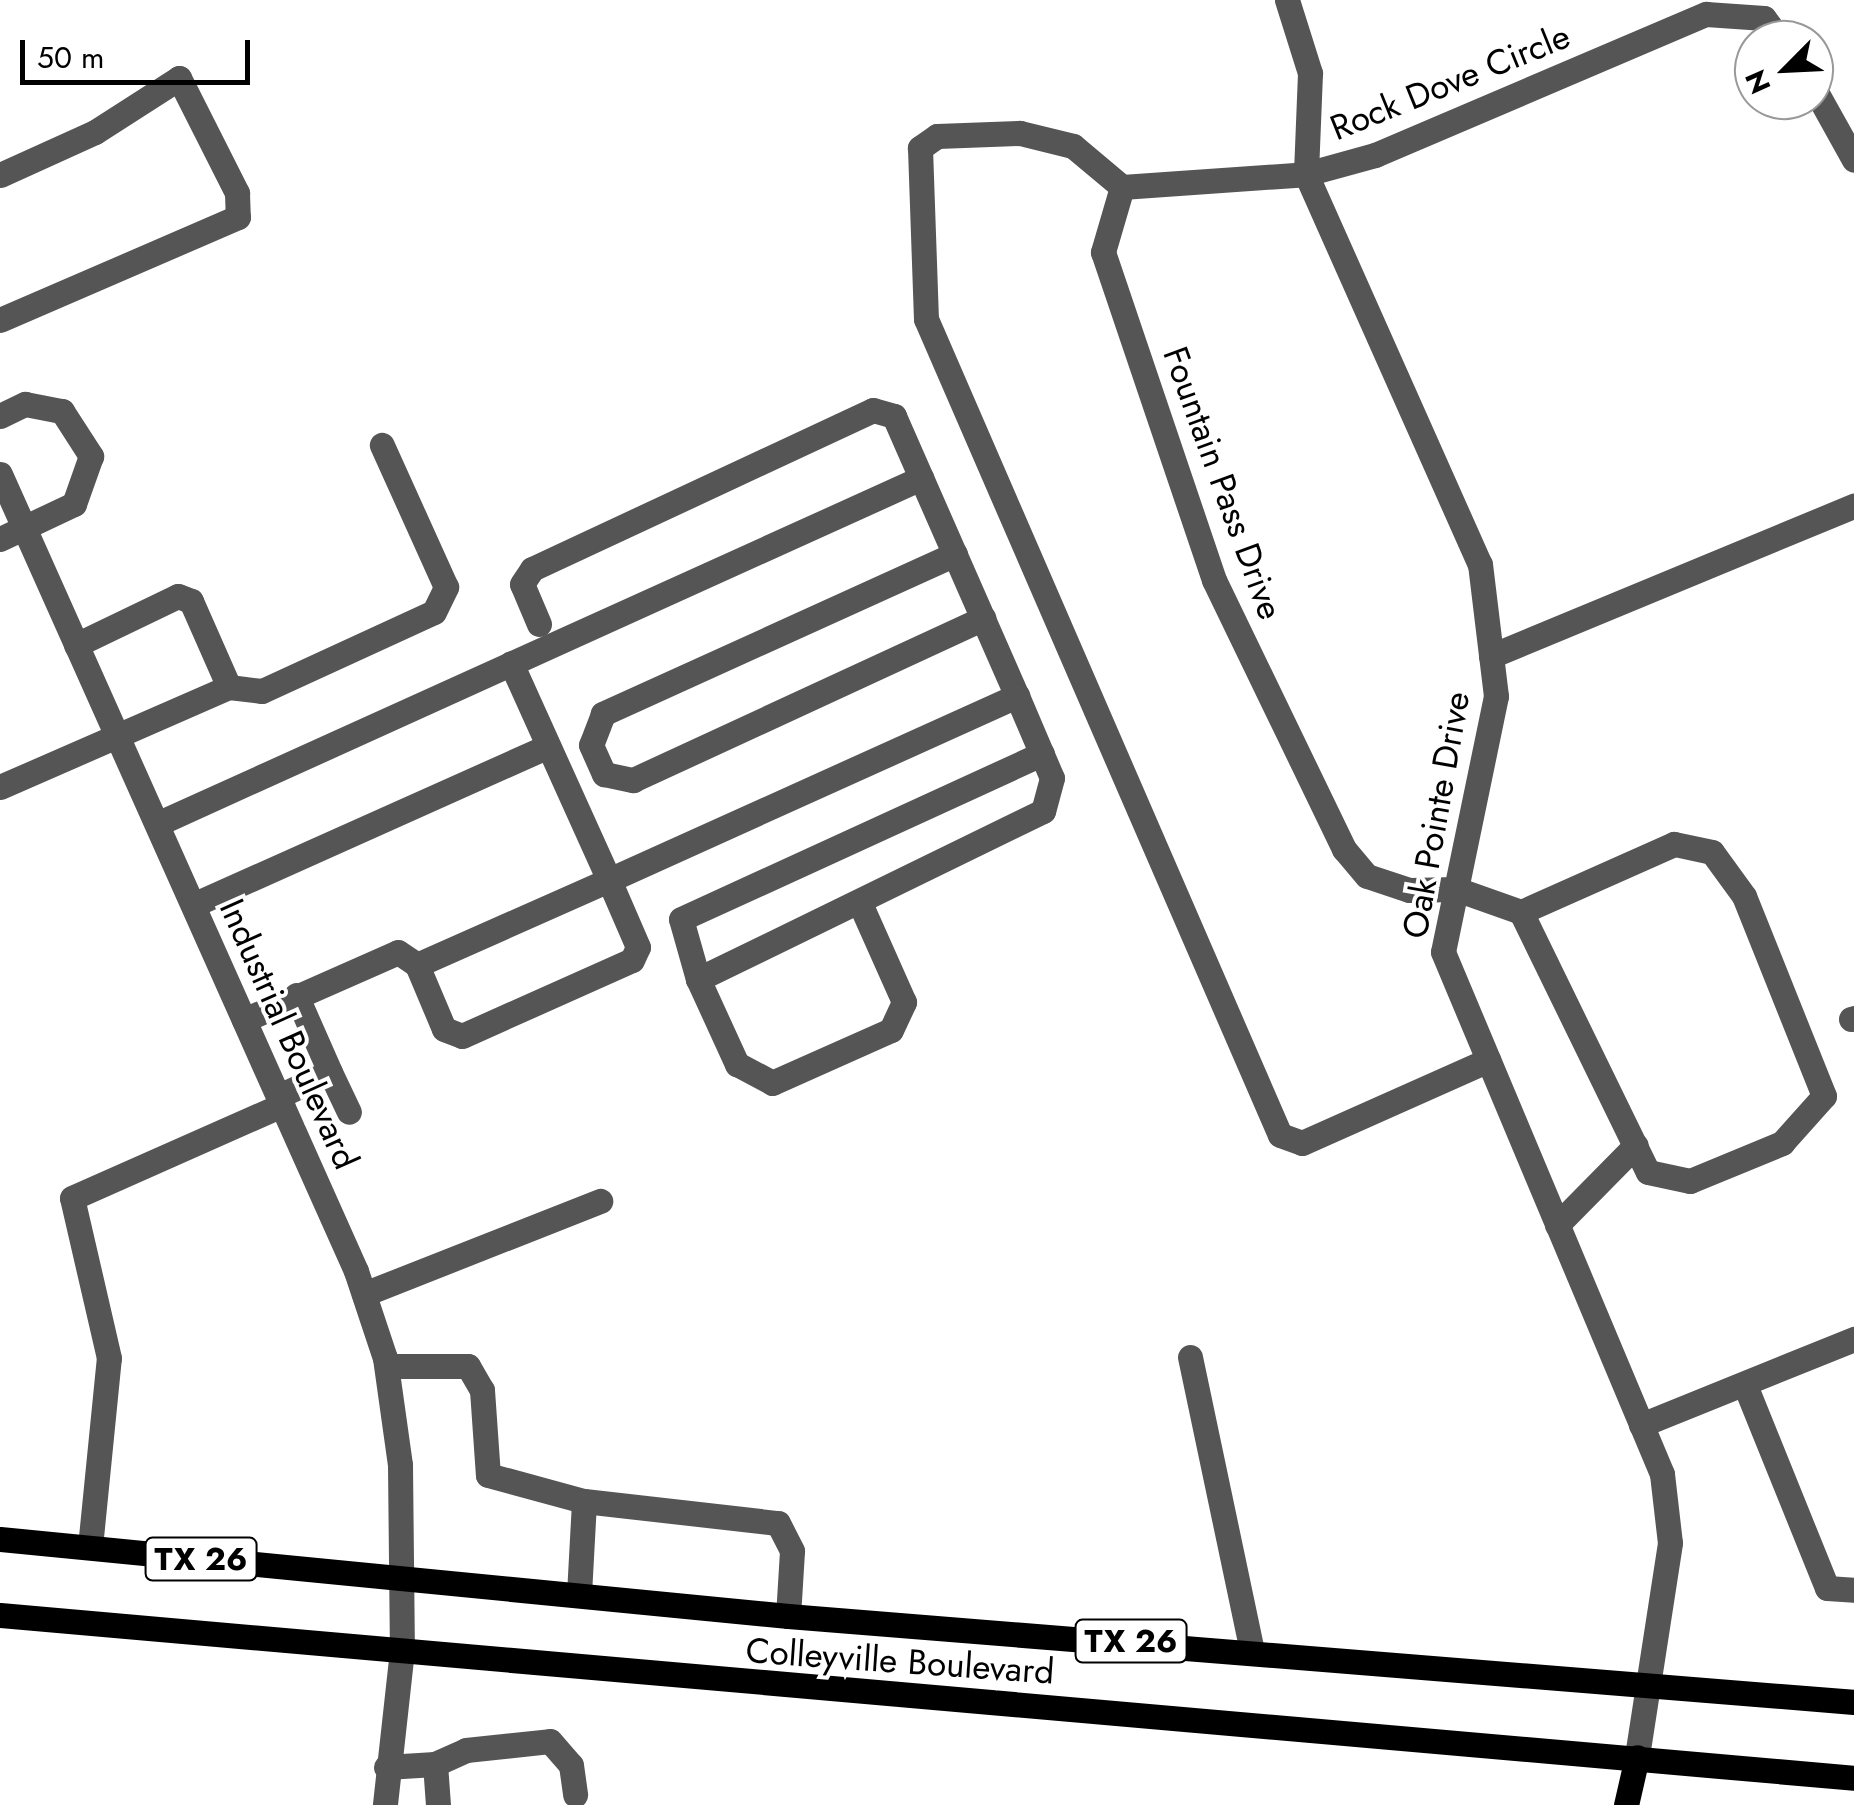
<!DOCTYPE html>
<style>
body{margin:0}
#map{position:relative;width:1854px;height:1805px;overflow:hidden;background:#fff;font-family:Jost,sans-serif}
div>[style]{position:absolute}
.minor>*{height:25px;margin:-12.5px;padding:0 12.5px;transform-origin:12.5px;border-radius:12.5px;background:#555}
.major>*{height:25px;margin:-12.5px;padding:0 12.5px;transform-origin:12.5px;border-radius:12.5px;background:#000}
span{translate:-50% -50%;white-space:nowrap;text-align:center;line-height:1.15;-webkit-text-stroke:8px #fff;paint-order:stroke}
.shield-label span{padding:2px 8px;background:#fff;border:2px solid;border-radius:8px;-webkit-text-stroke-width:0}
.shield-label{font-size:32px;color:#000;font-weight:700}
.street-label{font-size:35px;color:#000}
.north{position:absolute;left:1734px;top:20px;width:100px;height:100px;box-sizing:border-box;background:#fff;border:2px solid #999;border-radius:50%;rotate:246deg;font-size:28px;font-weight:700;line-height:40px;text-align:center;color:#000}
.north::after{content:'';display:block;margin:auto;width:35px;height:45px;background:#000;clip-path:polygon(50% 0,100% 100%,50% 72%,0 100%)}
.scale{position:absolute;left:20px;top:40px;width:230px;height:45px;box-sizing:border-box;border:5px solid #000;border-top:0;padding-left:12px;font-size:30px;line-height:35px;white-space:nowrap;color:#000;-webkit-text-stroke:8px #fff;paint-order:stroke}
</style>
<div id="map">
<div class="minor">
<div style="left:1287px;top:0;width:77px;rotate:72.5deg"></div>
<div style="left:1310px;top:73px;width:101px;rotate:92.3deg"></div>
<div style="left:1306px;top:174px;width:427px;rotate:66deg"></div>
<div style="left:1480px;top:564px;width:133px;rotate:83.1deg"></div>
<div style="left:1496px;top:696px;width:261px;rotate:101.7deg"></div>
<div style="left:1443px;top:952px;width:566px;rotate:67.24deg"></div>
<div style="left:1662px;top:1474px;width:69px;rotate:83.4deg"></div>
<div style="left:1670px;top:1543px;width:217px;rotate:98.8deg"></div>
<div style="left:1814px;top:88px;width:82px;rotate:60.9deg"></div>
<div style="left:0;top:175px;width:104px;rotate:-24.4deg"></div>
<div style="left:95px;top:132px;width:100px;rotate:-32.7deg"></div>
<div style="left:179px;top:78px;width:129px;rotate:63.2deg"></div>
<div style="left:237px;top:193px;width:24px;rotate:88deg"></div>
<div style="left:238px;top:217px;width:259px;rotate:156.6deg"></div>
<div style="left:1122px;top:187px;width:68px;rotate:106.3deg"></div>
<div style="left:1103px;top:252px;width:346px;rotate:71.3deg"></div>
<div style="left:1214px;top:580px;width:299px;rotate:64.2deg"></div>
<div style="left:1344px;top:849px;width:35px;rotate:50deg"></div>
<div style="left:1367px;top:876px;width:44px;rotate:18.4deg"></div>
<div style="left:1409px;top:890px;width:47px;rotate:-1.2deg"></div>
<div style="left:1456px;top:889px;width:69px;rotate:19.5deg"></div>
<div style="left:1521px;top:912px;width:289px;rotate:64deg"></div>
<div style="left:1648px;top:1172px;width:43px;rotate:12.1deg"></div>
<div style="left:1690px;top:1181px;width:100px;rotate:-22.4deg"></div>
<div style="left:1782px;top:1143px;width:63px;rotate:-48.2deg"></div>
<div style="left:1824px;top:1096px;width:215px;rotate:-111.8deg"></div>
<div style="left:1744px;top:896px;width:54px;rotate:-126deg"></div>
<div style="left:1712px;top:852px;width:39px;rotate:-168deg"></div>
<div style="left:1674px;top:844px;width:167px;rotate:156deg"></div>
<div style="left:1122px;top:187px;width:64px;rotate:-140.1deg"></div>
<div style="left:1073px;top:146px;width:55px;rotate:-166.2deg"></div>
<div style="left:1020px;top:133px;width:83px;rotate:177.9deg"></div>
<div style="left:937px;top:136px;width:21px;rotate:145deg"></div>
<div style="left:920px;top:148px;width:171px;rotate:88deg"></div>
<div style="left:926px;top:319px;width:889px;rotate:66.55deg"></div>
<div style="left:1280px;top:1135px;width:23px;rotate:20deg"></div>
<div style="left:1302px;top:1143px;width:204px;rotate:-24deg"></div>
<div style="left:1122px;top:187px;width:184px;rotate:-4deg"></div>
<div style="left:1306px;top:174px;width:72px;rotate:-15.4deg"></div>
<div style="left:1375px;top:155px;width:360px;rotate:-23.1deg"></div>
<div style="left:1706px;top:14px;width:58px;rotate:3.9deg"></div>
<div style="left:1764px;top:18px;width:27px;rotate:54deg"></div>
<div style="left:0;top:416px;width:28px;rotate:-26deg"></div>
<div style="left:25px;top:404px;width:38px;rotate:11deg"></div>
<div style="left:62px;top:411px;width:54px;rotate:57.2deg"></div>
<div style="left:91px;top:456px;width:51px;rotate:109.5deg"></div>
<div style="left:74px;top:504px;width:82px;rotate:154.7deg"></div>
<div style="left:0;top:474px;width:873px;rotate:65.93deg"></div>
<div style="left:356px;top:1271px;width:92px;rotate:71.6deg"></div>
<div style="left:385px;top:1358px;width:108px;rotate:82deg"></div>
<div style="left:400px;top:1465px;width:185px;rotate:89.4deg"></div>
<div style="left:402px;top:1650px;width:156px;rotate:96.3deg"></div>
<div style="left:955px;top:554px;width:387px;rotate:155.6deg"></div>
<div style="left:603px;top:714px;width:33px;rotate:111deg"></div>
<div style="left:591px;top:745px;width:32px;rotate:66deg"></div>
<div style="left:604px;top:774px;width:30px;rotate:12deg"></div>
<div style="left:633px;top:780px;width:386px;rotate:-24.8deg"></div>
<div style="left:539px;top:624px;width:43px;rotate:-113deg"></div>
<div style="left:522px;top:584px;width:18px;rotate:-56deg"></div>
<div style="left:532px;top:569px;width:376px;rotate:-25deg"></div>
<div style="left:873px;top:410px;width:22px;rotate:16deg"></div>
<div style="left:894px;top:416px;width:306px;rotate:66.3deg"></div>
<div style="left:76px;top:645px;width:113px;rotate:-25.7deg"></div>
<div style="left:178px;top:596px;width:14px;rotate:21deg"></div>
<div style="left:191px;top:601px;width:94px;rotate:66.2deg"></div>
<div style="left:1491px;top:656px;width:393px;rotate:-22.5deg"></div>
<div style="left:0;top:787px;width:250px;rotate:-23.6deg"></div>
<div style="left:229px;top:687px;width:33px;rotate:7deg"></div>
<div style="left:262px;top:691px;width:189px;rotate:-24.7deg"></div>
<div style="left:434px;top:612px;width:28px;rotate:-64deg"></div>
<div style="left:446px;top:587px;width:156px;rotate:-114.3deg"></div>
<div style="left:157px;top:824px;width:839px;rotate:-24.36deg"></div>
<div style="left:193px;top:905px;width:389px;rotate:-24.1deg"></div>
<div style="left:417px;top:965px;width:210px;rotate:-23.9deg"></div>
<div style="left:609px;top:880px;width:238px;rotate:-114.3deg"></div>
<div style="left:698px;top:979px;width:62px;rotate:-105.8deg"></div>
<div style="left:681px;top:919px;width:397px;rotate:-24.6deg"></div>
<div style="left:1851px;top:1019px;width:3px;rotate:-18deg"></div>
<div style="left:244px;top:1020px;width:168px;rotate:-23.8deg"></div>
<div style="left:398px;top:952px;width:23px;rotate:34deg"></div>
<div style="left:417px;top:965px;width:69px;rotate:67.1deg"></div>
<div style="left:444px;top:1029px;width:19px;rotate:21deg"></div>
<div style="left:462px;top:1036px;width:186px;rotate:-24.1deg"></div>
<div style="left:632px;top:960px;width:14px;rotate:-65deg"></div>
<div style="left:638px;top:947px;width:73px;rotate:-113.4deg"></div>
<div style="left:609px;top:880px;width:448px;rotate:-24.3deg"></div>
<div style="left:1017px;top:696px;width:89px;rotate:66.9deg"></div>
<div style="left:1052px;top:778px;width:34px;rotate:105deg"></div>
<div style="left:1043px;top:811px;width:384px;rotate:154deg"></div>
<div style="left:698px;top:979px;width:94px;rotate:65.4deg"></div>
<div style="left:737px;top:1064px;width:40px;rotate:28deg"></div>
<div style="left:772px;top:1083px;width:130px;rotate:-24deg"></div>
<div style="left:891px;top:1030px;width:31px;rotate:-65deg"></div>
<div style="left:904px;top:1002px;width:108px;rotate:-114deg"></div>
<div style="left:330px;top:1072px;width:44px;rotate:64.6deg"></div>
<div style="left:279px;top:1096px;width:56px;rotate:-25.2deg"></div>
<div style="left:330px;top:1072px;width:84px;rotate:-113.8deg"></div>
<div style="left:1557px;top:1225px;width:112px;rotate:-45.4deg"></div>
<div style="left:364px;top:1294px;width:254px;rotate:-21.5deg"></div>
<div style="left:1190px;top:1357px;width:299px;rotate:78.1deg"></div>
<div style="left:387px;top:1366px;width:81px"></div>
<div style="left:468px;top:1366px;width:28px;rotate:60deg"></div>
<div style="left:482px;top:1390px;width:85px;rotate:86deg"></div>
<div style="left:488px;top:1475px;width:99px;rotate:15.2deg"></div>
<div style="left:1745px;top:1385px;width:219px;rotate:68deg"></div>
<div style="left:1827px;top:1588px;width:27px;rotate:4deg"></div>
<div style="left:1641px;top:1425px;width:230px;rotate:-22deg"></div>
<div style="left:90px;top:1547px;width:190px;rotate:-84.3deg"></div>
<div style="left:109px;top:1358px;width:164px;rotate:-103deg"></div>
<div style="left:72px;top:1198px;width:230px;rotate:-23.9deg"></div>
<div style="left:579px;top:1594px;width:93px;rotate:-86.9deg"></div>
<div style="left:584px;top:1501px;width:195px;rotate:6.5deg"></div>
<div style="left:778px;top:1523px;width:31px;rotate:63deg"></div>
<div style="left:792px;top:1551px;width:65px;rotate:93.5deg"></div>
<div style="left:435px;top:1764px;width:34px;rotate:-24deg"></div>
<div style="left:466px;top:1750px;width:84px;rotate:-6.1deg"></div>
<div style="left:550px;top:1741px;width:32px;rotate:49deg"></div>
<div style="left:571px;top:1765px;width:30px;rotate:82deg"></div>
<div style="left:386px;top:1767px;width:49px;rotate:-3.5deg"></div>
<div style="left:435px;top:1764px;width:41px;rotate:85.8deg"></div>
</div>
<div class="major">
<div style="left:0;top:1539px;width:792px;rotate:5.58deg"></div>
<div style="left:788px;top:1616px;width:1069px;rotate:4.61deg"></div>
<div style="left:0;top:1615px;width:1861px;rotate:5.02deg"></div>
<div style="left:1626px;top:1805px;width:49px;rotate:-77.1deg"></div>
</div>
<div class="shield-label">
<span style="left:201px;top:1559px">TX 26</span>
<span style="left:1131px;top:1641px">TX 26</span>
</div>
<div class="street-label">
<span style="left:1450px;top:82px;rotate:-22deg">Rock Dove Circle</span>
<span style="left:1223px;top:483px;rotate:70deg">Fountain Pass Drive</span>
<span style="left:1436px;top:815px;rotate:-80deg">Oak Pointe Drive</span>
<span style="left:289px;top:1034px;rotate:66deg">Industrial Boulevard</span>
<span style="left:900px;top:1661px;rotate:4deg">Colleyville Boulevard</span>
</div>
<div class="north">N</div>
<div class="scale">50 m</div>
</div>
